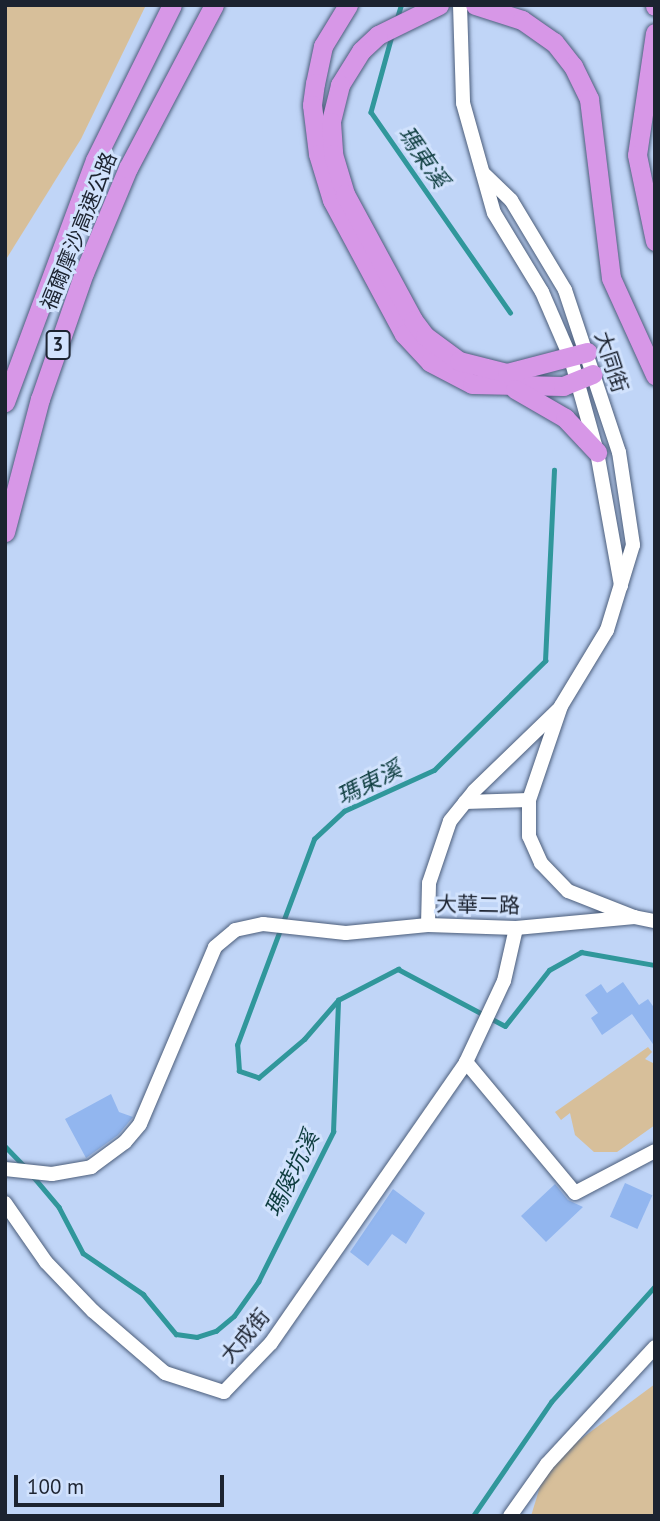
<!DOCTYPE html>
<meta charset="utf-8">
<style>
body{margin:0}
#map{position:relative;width:660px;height:1521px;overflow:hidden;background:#c0d5f7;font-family:"PT Sans","Noto Sans TC",sans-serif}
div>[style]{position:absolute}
.green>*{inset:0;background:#d7bf9a}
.stream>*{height:4.5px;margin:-2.25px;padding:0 2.25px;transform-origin:2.25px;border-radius:2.25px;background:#30979b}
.building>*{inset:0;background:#92b6ef;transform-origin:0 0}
.roads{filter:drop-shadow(0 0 2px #4c5e7b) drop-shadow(0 0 2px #4c5e7b)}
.minor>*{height:14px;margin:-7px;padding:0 7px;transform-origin:7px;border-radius:7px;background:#fff}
.highway>*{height:19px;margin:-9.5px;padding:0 9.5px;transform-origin:9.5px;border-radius:9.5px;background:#d797e7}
span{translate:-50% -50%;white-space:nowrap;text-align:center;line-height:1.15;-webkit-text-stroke:6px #d1e2fd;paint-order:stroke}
.shield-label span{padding:2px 5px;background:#d1e2fd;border:2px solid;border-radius:5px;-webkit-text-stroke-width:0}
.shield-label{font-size:19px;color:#1c2330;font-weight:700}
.street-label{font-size:21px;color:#1c2330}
.water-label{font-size:23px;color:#0e3d3f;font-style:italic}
.frame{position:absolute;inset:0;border:7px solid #1c2330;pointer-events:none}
.scale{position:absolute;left:14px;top:1475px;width:210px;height:32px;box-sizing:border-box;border:4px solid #1c2330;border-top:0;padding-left:9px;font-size:21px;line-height:24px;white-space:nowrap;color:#1c2330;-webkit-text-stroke:5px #d1e2fd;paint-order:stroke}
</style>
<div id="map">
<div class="green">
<div style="clip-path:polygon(5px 5px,146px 5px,81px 139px,5px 261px)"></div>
<div style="clip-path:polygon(648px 1047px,652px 1052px,645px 1059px,655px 1064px,655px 1125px,617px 1152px,594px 1152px,575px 1135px,570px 1113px,561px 1120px,555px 1112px)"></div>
<div style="clip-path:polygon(655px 1384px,655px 1516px,531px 1516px,547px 1464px)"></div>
</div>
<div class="stream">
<div style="left:397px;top:18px;width:14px;rotate:-73deg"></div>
<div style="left:392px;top:36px;width:79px;rotate:105.4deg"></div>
<div style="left:371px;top:112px;width:244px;rotate:55.2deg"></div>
<div style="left:337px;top:1002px;width:49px;rotate:130.9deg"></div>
<div style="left:305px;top:1039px;width:60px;rotate:139.7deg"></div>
<div style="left:259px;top:1078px;width:21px;rotate:-161deg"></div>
<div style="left:239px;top:1071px;width:26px;rotate:-94deg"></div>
<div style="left:237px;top:1045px;width:220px;rotate:-69.5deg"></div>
<div style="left:314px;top:839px;width:41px;rotate:-43deg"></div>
<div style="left:344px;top:811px;width:99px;rotate:-24.5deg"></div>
<div style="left:434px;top:770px;width:156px;rotate:-44.5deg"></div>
<div style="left:545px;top:661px;width:191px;rotate:-87.3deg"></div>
<div style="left:5px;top:1146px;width:30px;rotate:46deg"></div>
<div style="left:32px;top:1175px;width:42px;rotate:49.8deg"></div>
<div style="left:59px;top:1207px;width:52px;rotate:62.4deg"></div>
<div style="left:83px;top:1253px;width:73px;rotate:34.3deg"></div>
<div style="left:143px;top:1294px;width:52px;rotate:50.5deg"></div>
<div style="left:176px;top:1334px;width:21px;rotate:8deg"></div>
<div style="left:197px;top:1337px;width:20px;rotate:-18deg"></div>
<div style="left:216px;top:1331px;width:23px;rotate:-40deg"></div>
<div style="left:234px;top:1316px;width:42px;rotate:-54.8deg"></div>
<div style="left:258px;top:1282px;width:168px;rotate:-63.4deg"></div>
<div style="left:333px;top:1132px;width:132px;rotate:-87.8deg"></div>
<div style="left:338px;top:1000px;width:68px;rotate:-27.3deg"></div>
<div style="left:398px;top:969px;width:121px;rotate:28deg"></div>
<div style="left:505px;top:1026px;width:71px;rotate:-51.8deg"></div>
<div style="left:549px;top:970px;width:37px;rotate:-29deg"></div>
<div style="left:581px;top:952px;width:75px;rotate:10deg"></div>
<div style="left:473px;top:1516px;width:138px;rotate:-55.6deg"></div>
<div style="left:551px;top:1402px;width:156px;rotate:-48.1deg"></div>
</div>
<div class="building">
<div style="clip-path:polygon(623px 982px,639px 1005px,648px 999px,655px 1009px,655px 1047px,632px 1014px,602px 1035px,591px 1018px,598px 1013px,585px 995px,601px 984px,607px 993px)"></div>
<div style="clip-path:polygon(111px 1094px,119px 1112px,133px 1117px,118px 1135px,86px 1158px,65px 1119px)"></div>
<div style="left:625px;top:1183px;width:30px;height:37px;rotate:24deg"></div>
<div style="clip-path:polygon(555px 1184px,568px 1200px,583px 1207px,546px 1242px,521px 1216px)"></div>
<div style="clip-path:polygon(393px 1189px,425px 1213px,406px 1244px,392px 1234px,368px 1266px,350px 1252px)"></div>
</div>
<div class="roads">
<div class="minor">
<div style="left:460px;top:5px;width:98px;rotate:88.2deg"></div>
<div style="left:463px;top:103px;width:114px;rotate:74.3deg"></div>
<div style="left:494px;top:213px;width:92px;rotate:58.7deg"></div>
<div style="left:542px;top:292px;width:73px;rotate:66.6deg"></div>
<div style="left:571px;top:359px;width:97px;rotate:74.4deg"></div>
<div style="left:597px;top:452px;width:136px;rotate:79.8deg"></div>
<div style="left:483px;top:173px;width:39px;rotate:44deg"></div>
<div style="left:511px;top:200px;width:105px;rotate:59deg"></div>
<div style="left:565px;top:290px;width:171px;rotate:71.6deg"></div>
<div style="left:619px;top:452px;width:94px;rotate:81.4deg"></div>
<div style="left:633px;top:545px;width:89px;rotate:107deg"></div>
<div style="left:607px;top:630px;width:89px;rotate:121.2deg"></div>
<div style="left:561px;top:706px;width:99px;rotate:108.8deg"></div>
<div style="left:529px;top:800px;width:36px;rotate:90deg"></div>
<div style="left:529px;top:836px;width:30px;rotate:66deg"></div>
<div style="left:541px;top:863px;width:39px;rotate:46deg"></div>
<div style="left:568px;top:891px;width:71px;rotate:21.5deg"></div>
<div style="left:465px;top:802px;width:64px;rotate:-1.8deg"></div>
<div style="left:428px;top:925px;width:42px;rotate:-88.6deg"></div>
<div style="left:429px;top:883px;width:65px;rotate:-71.3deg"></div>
<div style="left:450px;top:821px;width:38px;rotate:-51deg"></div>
<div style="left:474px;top:791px;width:118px;rotate:-44deg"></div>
<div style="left:466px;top:1062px;width:89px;rotate:-64.9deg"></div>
<div style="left:504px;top:981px;width:54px;rotate:-77.2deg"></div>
<div style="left:5px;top:1169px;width:47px;rotate:6.1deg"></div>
<div style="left:52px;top:1174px;width:40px;rotate:-10deg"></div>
<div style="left:91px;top:1167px;width:42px;rotate:-36.3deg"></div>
<div style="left:125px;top:1142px;width:23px;rotate:-50deg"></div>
<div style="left:140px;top:1124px;width:192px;rotate:-67deg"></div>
<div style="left:215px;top:947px;width:26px;rotate:-40deg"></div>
<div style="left:235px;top:930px;width:29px;rotate:-12deg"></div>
<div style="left:263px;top:924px;width:83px;rotate:6.2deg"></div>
<div style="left:346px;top:933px;width:82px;rotate:-5.6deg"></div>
<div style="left:428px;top:925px;width:88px;rotate:2deg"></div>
<div style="left:516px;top:928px;width:119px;rotate:-5.3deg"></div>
<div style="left:634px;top:917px;width:21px;rotate:11deg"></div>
<div style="left:5px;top:1203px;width:72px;rotate:55.2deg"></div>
<div style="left:46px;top:1262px;width:68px;rotate:46.2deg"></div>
<div style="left:93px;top:1311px;width:95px;rotate:40.7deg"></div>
<div style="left:165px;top:1373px;width:62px;rotate:17.9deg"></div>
<div style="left:224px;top:1392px;width:68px;rotate:-46.2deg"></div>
<div style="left:271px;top:1343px;width:342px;rotate:-55.2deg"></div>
<div style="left:466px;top:1062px;width:170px;rotate:50.2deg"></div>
<div style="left:575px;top:1193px;width:90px;rotate:-27.7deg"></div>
<div style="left:510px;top:1516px;width:64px;rotate:-54.6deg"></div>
<div style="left:547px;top:1464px;width:159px;rotate:-47.3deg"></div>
</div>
<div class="highway">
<div style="left:348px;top:5px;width:48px;rotate:121.4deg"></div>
<div style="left:323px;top:46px;width:38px;rotate:102deg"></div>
<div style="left:315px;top:83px;width:22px;rotate:98deg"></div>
<div style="left:312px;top:105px;width:49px;rotate:83deg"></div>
<div style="left:318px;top:154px;width:48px;rotate:73.1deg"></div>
<div style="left:332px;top:200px;width:152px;rotate:61.8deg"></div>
<div style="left:404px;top:334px;width:38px;rotate:47deg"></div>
<div style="left:430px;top:362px;width:47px;rotate:27.6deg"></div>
<div style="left:472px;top:384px;width:91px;rotate:1.3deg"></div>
<div style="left:563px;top:386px;width:32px;rotate:-22deg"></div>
<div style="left:439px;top:5px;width:68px;rotate:153.8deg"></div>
<div style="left:378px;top:35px;width:23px;rotate:137deg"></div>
<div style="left:361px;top:51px;width:40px;rotate:122deg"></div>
<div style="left:340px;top:85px;width:38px;rotate:104deg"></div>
<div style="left:331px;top:122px;width:32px;rotate:86deg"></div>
<div style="left:333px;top:154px;width:42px;rotate:73.3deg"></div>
<div style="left:345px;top:194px;width:143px;rotate:61.6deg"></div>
<div style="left:413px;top:320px;width:20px;rotate:53deg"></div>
<div style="left:425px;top:336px;width:42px;rotate:36.3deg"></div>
<div style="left:459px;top:361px;width:49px;rotate:14deg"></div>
<div style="left:507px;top:373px;width:83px;rotate:-14.7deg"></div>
<div style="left:475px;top:5px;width:49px;rotate:17.7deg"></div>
<div style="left:522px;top:20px;width:39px;rotate:35deg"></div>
<div style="left:554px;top:42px;width:31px;rotate:52deg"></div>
<div style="left:573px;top:66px;width:37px;rotate:64deg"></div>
<div style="left:589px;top:99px;width:180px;rotate:83deg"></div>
<div style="left:611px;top:278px;width:107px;rotate:65.6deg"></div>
<div style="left:655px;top:5px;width:1px;rotate:90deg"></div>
<div style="left:655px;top:33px;width:123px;rotate:98.4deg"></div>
<div style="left:637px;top:155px;width:88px;rotate:78.2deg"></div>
<div style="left:515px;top:389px;width:58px;rotate:30.1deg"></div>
<div style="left:565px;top:418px;width:47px;rotate:46.7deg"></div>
<div style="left:5px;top:402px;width:258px;rotate:-69.6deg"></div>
<div style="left:95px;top:160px;width:173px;rotate:-63.6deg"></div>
<div style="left:5px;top:532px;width:138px;rotate:-75.3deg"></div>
<div style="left:40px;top:399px;width:133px;rotate:-70.8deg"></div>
<div style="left:84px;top:273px;width:114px;rotate:-67.3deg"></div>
<div style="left:128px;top:168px;width:184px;rotate:-62.2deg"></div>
</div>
</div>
<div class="shield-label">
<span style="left:58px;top:345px">3</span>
</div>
<div class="street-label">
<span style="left:79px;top:231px;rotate:-68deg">福爾摩沙高速公路</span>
<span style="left:611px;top:362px;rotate:72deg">大同街</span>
<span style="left:478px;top:905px;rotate:1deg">大華二路</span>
<span style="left:245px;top:1336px;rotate:-50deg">大成街</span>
</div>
<div class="water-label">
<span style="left:423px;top:157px;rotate:55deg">瑪東溪</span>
<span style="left:369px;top:783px;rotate:-27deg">瑪東溪</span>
<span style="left:292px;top:1174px;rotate:-64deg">瑪陵坑溪</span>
</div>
<div class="frame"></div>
<div class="scale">100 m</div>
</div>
